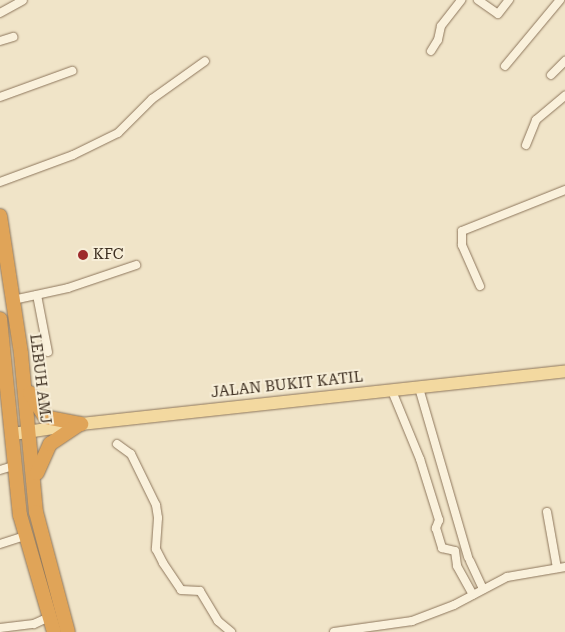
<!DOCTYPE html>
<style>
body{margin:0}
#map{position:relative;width:565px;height:632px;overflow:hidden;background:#f0e4c8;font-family:"Roboto Serif",serif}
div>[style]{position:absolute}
.roads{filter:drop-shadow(0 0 1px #8d765c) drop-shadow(0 0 1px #8d765c)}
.street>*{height:8px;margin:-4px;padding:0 4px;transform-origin:4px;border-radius:4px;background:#faf1dc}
.primary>*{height:12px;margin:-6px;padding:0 6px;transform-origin:6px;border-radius:6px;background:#f3d9a0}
.highway>*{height:14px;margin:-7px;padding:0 7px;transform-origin:7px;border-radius:7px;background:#e0a458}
.dots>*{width:14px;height:14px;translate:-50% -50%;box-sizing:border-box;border:2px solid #f7eed8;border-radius:50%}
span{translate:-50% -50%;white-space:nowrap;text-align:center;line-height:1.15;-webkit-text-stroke:4px #f7eed8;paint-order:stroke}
.poi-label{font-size:15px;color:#3d2e20}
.left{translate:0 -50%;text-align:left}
.street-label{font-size:15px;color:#3d2e20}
</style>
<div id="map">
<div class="roads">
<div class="street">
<div style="left:478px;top:0;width:24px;rotate:35deg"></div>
<div style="left:498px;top:14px;width:18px;rotate:-52deg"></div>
<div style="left:0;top:13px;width:26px;rotate:-29deg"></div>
<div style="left:0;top:41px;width:14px;rotate:-17deg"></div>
<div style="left:431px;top:51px;width:13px;rotate:-58deg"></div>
<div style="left:438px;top:40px;width:14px;rotate:-78deg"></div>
<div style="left:441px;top:26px;width:33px;rotate:-52deg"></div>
<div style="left:505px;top:66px;width:86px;rotate:-50.2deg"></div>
<div style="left:551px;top:75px;width:20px;rotate:-45deg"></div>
<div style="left:0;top:97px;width:77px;rotate:-19.9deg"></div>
<div style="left:526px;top:145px;width:27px;rotate:-68deg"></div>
<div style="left:536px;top:120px;width:38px;rotate:-40deg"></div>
<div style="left:0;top:182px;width:78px;rotate:-20.3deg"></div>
<div style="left:73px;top:155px;width:50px;rotate:-26.1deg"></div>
<div style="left:118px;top:133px;width:48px;rotate:-45deg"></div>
<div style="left:152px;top:99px;width:65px;rotate:-35.6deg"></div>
<div style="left:480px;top:286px;width:45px;rotate:-113.7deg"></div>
<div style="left:462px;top:245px;width:14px;rotate:-90deg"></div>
<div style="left:462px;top:231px;width:111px;rotate:-21.7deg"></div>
<div style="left:37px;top:295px;width:58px;rotate:79.1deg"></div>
<div style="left:13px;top:300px;width:56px;rotate:-12.3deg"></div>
<div style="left:68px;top:288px;width:72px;rotate:-18.7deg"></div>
<div style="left:419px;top:388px;width:176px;rotate:73.8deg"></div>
<div style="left:392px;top:391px;width:74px;rotate:67.6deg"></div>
<div style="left:420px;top:459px;width:64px;rotate:72.7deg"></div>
<div style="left:439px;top:520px;width:9px;rotate:111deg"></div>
<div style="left:436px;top:528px;width:21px;rotate:73deg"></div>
<div style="left:442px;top:548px;width:13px;rotate:13deg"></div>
<div style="left:455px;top:551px;width:15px;rotate:82deg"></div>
<div style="left:457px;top:566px;width:33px;rotate:61deg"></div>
<div style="left:117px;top:444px;width:17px;rotate:36deg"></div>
<div style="left:131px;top:454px;width:57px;rotate:63.9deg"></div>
<div style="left:156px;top:505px;width:13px;rotate:81deg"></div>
<div style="left:158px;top:518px;width:31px;rotate:94deg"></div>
<div style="left:156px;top:549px;width:16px;rotate:63deg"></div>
<div style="left:163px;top:563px;width:32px;rotate:56deg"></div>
<div style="left:181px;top:590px;width:19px;rotate:3deg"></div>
<div style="left:200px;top:591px;width:35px;rotate:59deg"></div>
<div style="left:218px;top:621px;width:17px;rotate:40deg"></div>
<div style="left:0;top:470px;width:17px;rotate:-17deg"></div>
<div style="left:547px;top:512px;width:57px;rotate:79.9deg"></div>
<div style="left:0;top:544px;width:26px;rotate:-18deg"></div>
<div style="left:470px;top:561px;width:31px;rotate:65deg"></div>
<div style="left:0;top:628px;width:34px;rotate:-7deg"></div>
<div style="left:34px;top:624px;width:14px;rotate:-25deg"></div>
<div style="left:334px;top:632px;width:79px;rotate:-8deg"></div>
<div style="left:412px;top:621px;width:45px;rotate:-20.9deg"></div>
<div style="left:454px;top:605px;width:60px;rotate:-27.8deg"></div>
<div style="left:507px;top:577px;width:59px;rotate:-9.8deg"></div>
</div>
<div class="primary">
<div style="left:13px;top:434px;width:69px;rotate:-8.4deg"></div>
<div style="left:81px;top:424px;width:487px;rotate:-6.2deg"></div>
</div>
<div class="highway">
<div style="left:0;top:216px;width:140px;rotate:81.3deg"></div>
<div style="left:21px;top:354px;width:159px;rotate:84.6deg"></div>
<div style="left:36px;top:512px;width:124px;rotate:75.1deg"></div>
<div style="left:0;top:319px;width:197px;rotate:84.2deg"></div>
<div style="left:20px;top:515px;width:122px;rotate:73.8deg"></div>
<div style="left:30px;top:393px;width:28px;rotate:58deg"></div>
<div style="left:45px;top:417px;width:37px;rotate:11deg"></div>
<div style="left:37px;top:473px;width:32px;rotate:-66deg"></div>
<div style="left:50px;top:444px;width:36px;rotate:-34deg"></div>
</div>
</div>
<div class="dots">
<div style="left:83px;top:255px;background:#9e2a2b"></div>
</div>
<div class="poi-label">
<span class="left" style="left:93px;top:255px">KFC</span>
</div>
<div class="street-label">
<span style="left:40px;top:379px;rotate:83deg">LEBUH AMJ</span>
<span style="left:287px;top:385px;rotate:-6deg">JALAN BUKIT KATIL</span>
</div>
</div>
